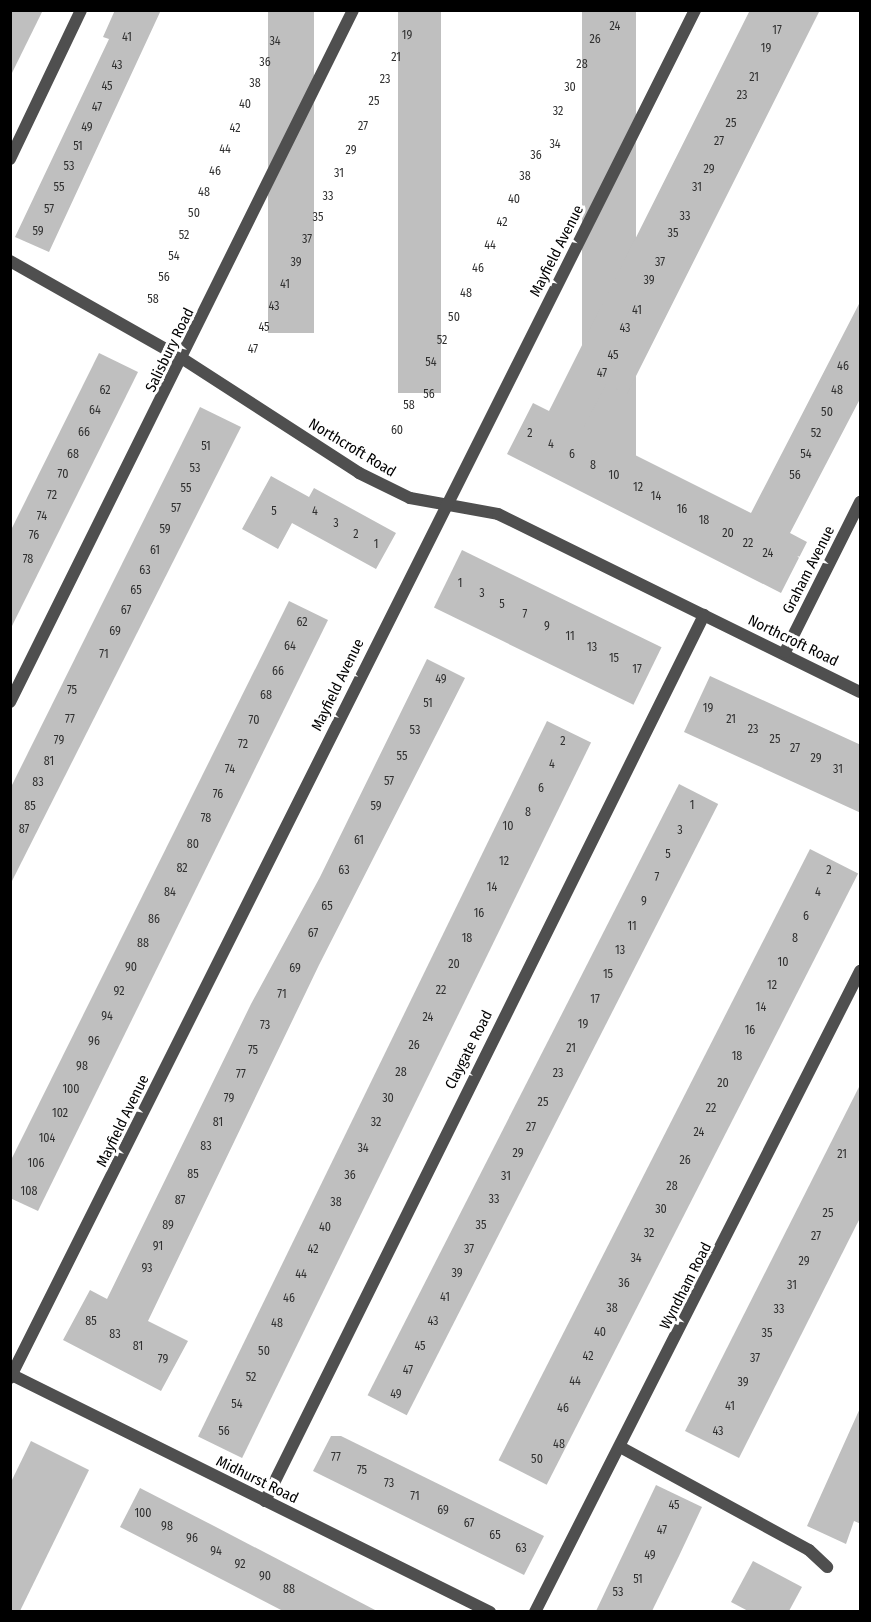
<!DOCTYPE html>
<style>
body{margin:0}
#map{position:relative;width:871px;height:1622px;overflow:hidden;background:#fff;font-family:"Fira Sans Condensed",sans-serif}
div>[style]{position:absolute}
.building>*{inset:0;background:#bfbfbf;transform-origin:0 0}
.service>*{height:12px;margin:-6px;padding:0 6px;transform-origin:6px;border-radius:6px;background:#4f4f4f}
.minor>*{height:12px;margin:-6px;padding:0 6px;transform-origin:6px;border-radius:6px;background:#4f4f4f}
span{translate:-50% -50%;white-space:nowrap;text-align:center;line-height:1.15;-webkit-text-stroke:6px #fff;paint-order:stroke}
.number-label{font-size:12px;color:#303030}
.number-label span{-webkit-text-stroke-width:0}
.street-label{font-size:15px;color:#000}
.frame{position:absolute;inset:0;border:12px solid #000;pointer-events:none}
</style>
<div id="map">
<div class="building">
<div style="clip-path:polygon(10px 10px,43px 10px,10px 77px)"></div>
<div style="clip-path:polygon(115px 10px,161px 10px,49px 252px,15px 237px,109px 39px,103px 37px)"></div>
<div style="left:268px;top:10px;width:46px;height:323px"></div>
<div style="left:398px;top:10px;width:43px;height:383px"></div>
<div style="left:582px;top:10px;width:54px;height:474px"></div>
<div style="clip-path:polygon(750px 10px,820px 10px,627px 394px,606px 384px,583px 429px,751px 513px,861px 300px,861px 397px,790px 533px,807px 542px,781px 593px,507px 454px,533px 403px,549px 411px)"></div>
<div style="clip-path:polygon(99px 353px,138px 372px,10px 630px,10px 532px)"></div>
<div style="clip-path:polygon(200px 407px,241px 427px,10px 885px,10px 789px)"></div>
<div style="clip-path:polygon(271px 476px,309px 497px,314px 488px,396px 533px,376px 569px,292px 523px,278px 549px,242px 529px)"></div>
<div style="left:462px;top:550px;width:222px;height:64px;rotate:26deg"></div>
<div style="clip-path:polygon(289px 601px,328px 620px,38px 1211px,10px 1198px,10px 1162px)"></div>
<div style="clip-path:polygon(427px 659px,465px 678px,319px 965px,148px 1321px,188px 1341px,161px 1391px,63px 1340px,90px 1290px,107px 1299px,251px 1004px,320px 877px)"></div>
<div style="clip-path:polygon(710px 676px,861px 745px,861px 813px,684px 732px)"></div>
<div style="left:547px;top:721px;width:49px;height:796px;rotate:26deg"></div>
<div style="left:679px;top:784px;width:44px;height:686px;rotate:27deg"></div>
<div style="left:810px;top:849px;width:54px;height:686px;rotate:27deg"></div>
<div style="clip-path:polygon(861px 1083px,861px 1216px,739px 1458px,685px 1431px)"></div>
<div style="clip-path:polygon(861px 1406px,861px 1524px,854px 1521px,846px 1544px,807px 1526px)"></div>
<div style="clip-path:polygon(331px 1436px,341px 1436px,544px 1536px,524px 1575px,313px 1471px)"></div>
<div style="clip-path:polygon(31px 1441px,89px 1470px,20px 1611px,10px 1611px,10px 1484px)"></div>
<div style="clip-path:polygon(656px 1485px,702px 1507px,679px 1556px,652px 1611px,596px 1611px)"></div>
<div style="clip-path:polygon(140px 1488px,214px 1526px,377px 1611px,283px 1611px,120px 1527px)"></div>
<div style="clip-path:polygon(753px 1561px,802px 1587px,789px 1611px,748px 1611px,731px 1602px)"></div>
</div>
<div class="service">
<div style="left:622px;top:1448px;width:213px;rotate:28.6deg"></div>
<div style="left:809px;top:1550px;width:25px;rotate:43deg"></div>
</div>
<div class="minor">
<div style="left:10px;top:159px;width:165px;rotate:-64.5deg"></div>
<div style="left:10px;top:261px;width:199px;rotate:29.5deg"></div>
<div style="left:183px;top:359px;width:210px;rotate:32.9deg"></div>
<div style="left:359px;top:473px;width:57px;rotate:26.1deg"></div>
<div style="left:410px;top:498px;width:89px;rotate:10.3deg"></div>
<div style="left:498px;top:514px;width:403px;rotate:26.2deg"></div>
<div style="left:785px;top:652px;width:168px;rotate:-63.4deg"></div>
<div style="left:10px;top:702px;width:772px;rotate:-63.63deg"></div>
<div style="left:10px;top:1374px;width:536px;rotate:26.37deg"></div>
<div style="left:10px;top:1378px;width:1530px;rotate:-63.4deg"></div>
<div style="left:265px;top:1501px;width:989px;rotate:-63.64deg"></div>
<div style="left:535px;top:1612px;width:719px;rotate:-63.11deg"></div>
</div>
<div class="number-label">
<span style="left:615px;top:27px">24</span>
<span style="left:777px;top:31px">17</span>
<span style="left:407px;top:36px">19</span>
<span style="left:127px;top:38px">41</span>
<span style="left:595px;top:40px">26</span>
<span style="left:275px;top:42px">34</span>
<span style="left:766px;top:49px">19</span>
<span style="left:396px;top:58px">21</span>
<span style="left:265px;top:63px">36</span>
<span style="left:582px;top:65px">28</span>
<span style="left:117px;top:66px">43</span>
<span style="left:754px;top:78px">21</span>
<span style="left:385px;top:80px">23</span>
<span style="left:255px;top:84px">38</span>
<span style="left:107px;top:87px">45</span>
<span style="left:570px;top:88px">30</span>
<span style="left:742px;top:96px">23</span>
<span style="left:374px;top:102px">25</span>
<span style="left:245px;top:105px">40</span>
<span style="left:97px;top:108px">47</span>
<span style="left:558px;top:112px">32</span>
<span style="left:731px;top:124px">25</span>
<span style="left:363px;top:127px">27</span>
<span style="left:87px;top:128px">49</span>
<span style="left:235px;top:129px">42</span>
<span style="left:719px;top:142px">27</span>
<span style="left:555px;top:145px">34</span>
<span style="left:78px;top:147px">51</span>
<span style="left:225px;top:150px">44</span>
<span style="left:351px;top:151px">29</span>
<span style="left:536px;top:156px">36</span>
<span style="left:69px;top:167px">53</span>
<span style="left:709px;top:170px">29</span>
<span style="left:215px;top:172px">46</span>
<span style="left:339px;top:174px">31</span>
<span style="left:525px;top:177px">38</span>
<span style="left:59px;top:188px">55</span>
<span style="left:697px;top:188px">31</span>
<span style="left:204px;top:193px">48</span>
<span style="left:328px;top:197px">33</span>
<span style="left:514px;top:200px">40</span>
<span style="left:49px;top:210px">57</span>
<span style="left:194px;top:214px">50</span>
<span style="left:685px;top:217px">33</span>
<span style="left:318px;top:218px">35</span>
<span style="left:502px;top:223px">42</span>
<span style="left:38px;top:232px">59</span>
<span style="left:673px;top:234px">35</span>
<span style="left:184px;top:236px">52</span>
<span style="left:307px;top:240px">37</span>
<span style="left:490px;top:246px">44</span>
<span style="left:174px;top:257px">54</span>
<span style="left:296px;top:263px">39</span>
<span style="left:660px;top:263px">37</span>
<span style="left:478px;top:269px">46</span>
<span style="left:164px;top:278px">56</span>
<span style="left:649px;top:281px">39</span>
<span style="left:285px;top:285px">41</span>
<span style="left:466px;top:294px">48</span>
<span style="left:153px;top:300px">58</span>
<span style="left:274px;top:307px">43</span>
<span style="left:637px;top:311px">41</span>
<span style="left:454px;top:318px">50</span>
<span style="left:264px;top:328px">45</span>
<span style="left:625px;top:329px">43</span>
<span style="left:442px;top:341px">52</span>
<span style="left:253px;top:350px">47</span>
<span style="left:613px;top:356px">45</span>
<span style="left:431px;top:363px">54</span>
<span style="left:843px;top:367px">46</span>
<span style="left:602px;top:374px">47</span>
<span style="left:105px;top:391px">62</span>
<span style="left:837px;top:391px">48</span>
<span style="left:429px;top:395px">56</span>
<span style="left:409px;top:406px">58</span>
<span style="left:95px;top:411px">64</span>
<span style="left:827px;top:413px">50</span>
<span style="left:397px;top:431px">60</span>
<span style="left:84px;top:433px">66</span>
<span style="left:530px;top:434px">2</span>
<span style="left:816px;top:434px">52</span>
<span style="left:551px;top:445px">4</span>
<span style="left:206px;top:447px">51</span>
<span style="left:73px;top:455px">68</span>
<span style="left:572px;top:455px">6</span>
<span style="left:806px;top:455px">54</span>
<span style="left:593px;top:466px">8</span>
<span style="left:195px;top:469px">53</span>
<span style="left:63px;top:475px">70</span>
<span style="left:614px;top:476px">10</span>
<span style="left:795px;top:476px">56</span>
<span style="left:638px;top:488px">12</span>
<span style="left:186px;top:489px">55</span>
<span style="left:52px;top:496px">72</span>
<span style="left:656px;top:497px">14</span>
<span style="left:176px;top:509px">57</span>
<span style="left:682px;top:510px">16</span>
<span style="left:274px;top:512px">5</span>
<span style="left:315px;top:512px">4</span>
<span style="left:42px;top:517px">74</span>
<span style="left:704px;top:521px">18</span>
<span style="left:336px;top:524px">3</span>
<span style="left:165px;top:530px">59</span>
<span style="left:728px;top:534px">20</span>
<span style="left:356px;top:535px">2</span>
<span style="left:34px;top:536px">76</span>
<span style="left:748px;top:544px">22</span>
<span style="left:376px;top:545px">1</span>
<span style="left:155px;top:551px">61</span>
<span style="left:768px;top:554px">24</span>
<span style="left:28px;top:560px">78</span>
<span style="left:145px;top:571px">63</span>
<span style="left:460px;top:584px">1</span>
<span style="left:136px;top:591px">65</span>
<span style="left:482px;top:594px">3</span>
<span style="left:502px;top:605px">5</span>
<span style="left:126px;top:611px">67</span>
<span style="left:525px;top:615px">7</span>
<span style="left:302px;top:623px">62</span>
<span style="left:547px;top:627px">9</span>
<span style="left:115px;top:632px">69</span>
<span style="left:570px;top:637px">11</span>
<span style="left:290px;top:647px">64</span>
<span style="left:592px;top:648px">13</span>
<span style="left:104px;top:655px">71</span>
<span style="left:614px;top:659px">15</span>
<span style="left:637px;top:670px">17</span>
<span style="left:278px;top:672px">66</span>
<span style="left:441px;top:680px">49</span>
<span style="left:72px;top:691px">75</span>
<span style="left:266px;top:696px">68</span>
<span style="left:428px;top:704px">51</span>
<span style="left:708px;top:709px">19</span>
<span style="left:70px;top:720px">77</span>
<span style="left:731px;top:720px">21</span>
<span style="left:254px;top:721px">70</span>
<span style="left:753px;top:730px">23</span>
<span style="left:415px;top:731px">53</span>
<span style="left:775px;top:740px">25</span>
<span style="left:59px;top:741px">79</span>
<span style="left:563px;top:742px">2</span>
<span style="left:243px;top:745px">72</span>
<span style="left:795px;top:749px">27</span>
<span style="left:402px;top:757px">55</span>
<span style="left:816px;top:759px">29</span>
<span style="left:49px;top:762px">81</span>
<span style="left:552px;top:765px">4</span>
<span style="left:230px;top:770px">74</span>
<span style="left:838px;top:770px">31</span>
<span style="left:389px;top:782px">57</span>
<span style="left:38px;top:783px">83</span>
<span style="left:541px;top:789px">6</span>
<span style="left:218px;top:795px">76</span>
<span style="left:692px;top:806px">1</span>
<span style="left:30px;top:807px">85</span>
<span style="left:376px;top:807px">59</span>
<span style="left:528px;top:813px">8</span>
<span style="left:206px;top:819px">78</span>
<span style="left:508px;top:827px">10</span>
<span style="left:24px;top:830px">87</span>
<span style="left:680px;top:831px">3</span>
<span style="left:359px;top:841px">61</span>
<span style="left:193px;top:845px">80</span>
<span style="left:668px;top:855px">5</span>
<span style="left:504px;top:862px">12</span>
<span style="left:182px;top:869px">82</span>
<span style="left:344px;top:871px">63</span>
<span style="left:829px;top:871px">2</span>
<span style="left:657px;top:878px">7</span>
<span style="left:492px;top:888px">14</span>
<span style="left:170px;top:893px">84</span>
<span style="left:818px;top:893px">4</span>
<span style="left:644px;top:902px">9</span>
<span style="left:327px;top:907px">65</span>
<span style="left:479px;top:914px">16</span>
<span style="left:806px;top:917px">6</span>
<span style="left:154px;top:920px">86</span>
<span style="left:632px;top:927px">11</span>
<span style="left:313px;top:934px">67</span>
<span style="left:467px;top:939px">18</span>
<span style="left:795px;top:939px">8</span>
<span style="left:143px;top:944px">88</span>
<span style="left:620px;top:951px">13</span>
<span style="left:783px;top:963px">10</span>
<span style="left:454px;top:965px">20</span>
<span style="left:131px;top:968px">90</span>
<span style="left:295px;top:969px">69</span>
<span style="left:608px;top:975px">15</span>
<span style="left:772px;top:986px">12</span>
<span style="left:441px;top:991px">22</span>
<span style="left:119px;top:992px">92</span>
<span style="left:282px;top:995px">71</span>
<span style="left:595px;top:1000px">17</span>
<span style="left:761px;top:1008px">14</span>
<span style="left:107px;top:1017px">94</span>
<span style="left:428px;top:1018px">24</span>
<span style="left:583px;top:1025px">19</span>
<span style="left:265px;top:1026px">73</span>
<span style="left:750px;top:1031px">16</span>
<span style="left:94px;top:1042px">96</span>
<span style="left:414px;top:1046px">26</span>
<span style="left:571px;top:1049px">21</span>
<span style="left:253px;top:1051px">75</span>
<span style="left:737px;top:1057px">18</span>
<span style="left:82px;top:1067px">98</span>
<span style="left:401px;top:1073px">28</span>
<span style="left:558px;top:1074px">23</span>
<span style="left:241px;top:1075px">77</span>
<span style="left:723px;top:1084px">20</span>
<span style="left:71px;top:1090px">100</span>
<span style="left:229px;top:1099px">79</span>
<span style="left:388px;top:1099px">30</span>
<span style="left:543px;top:1103px">25</span>
<span style="left:711px;top:1109px">22</span>
<span style="left:60px;top:1114px">102</span>
<span style="left:218px;top:1123px">81</span>
<span style="left:376px;top:1123px">32</span>
<span style="left:531px;top:1128px">27</span>
<span style="left:699px;top:1133px">24</span>
<span style="left:47px;top:1139px">104</span>
<span style="left:206px;top:1147px">83</span>
<span style="left:363px;top:1149px">34</span>
<span style="left:518px;top:1154px">29</span>
<span style="left:842px;top:1155px">21</span>
<span style="left:685px;top:1161px">26</span>
<span style="left:36px;top:1164px">106</span>
<span style="left:193px;top:1175px">85</span>
<span style="left:350px;top:1176px">36</span>
<span style="left:506px;top:1177px">31</span>
<span style="left:672px;top:1187px">28</span>
<span style="left:29px;top:1192px">108</span>
<span style="left:494px;top:1200px">33</span>
<span style="left:180px;top:1201px">87</span>
<span style="left:336px;top:1203px">38</span>
<span style="left:661px;top:1210px">30</span>
<span style="left:828px;top:1214px">25</span>
<span style="left:168px;top:1226px">89</span>
<span style="left:481px;top:1226px">35</span>
<span style="left:325px;top:1228px">40</span>
<span style="left:649px;top:1234px">32</span>
<span style="left:816px;top:1237px">27</span>
<span style="left:158px;top:1247px">91</span>
<span style="left:313px;top:1250px">42</span>
<span style="left:469px;top:1250px">37</span>
<span style="left:636px;top:1259px">34</span>
<span style="left:804px;top:1262px">29</span>
<span style="left:147px;top:1269px">93</span>
<span style="left:457px;top:1274px">39</span>
<span style="left:301px;top:1275px">44</span>
<span style="left:624px;top:1284px">36</span>
<span style="left:792px;top:1286px">31</span>
<span style="left:445px;top:1298px">41</span>
<span style="left:289px;top:1299px">46</span>
<span style="left:612px;top:1309px">38</span>
<span style="left:779px;top:1310px">33</span>
<span style="left:91px;top:1322px">85</span>
<span style="left:433px;top:1322px">43</span>
<span style="left:277px;top:1324px">48</span>
<span style="left:600px;top:1333px">40</span>
<span style="left:767px;top:1334px">35</span>
<span style="left:115px;top:1335px">83</span>
<span style="left:138px;top:1347px">81</span>
<span style="left:420px;top:1347px">45</span>
<span style="left:264px;top:1352px">50</span>
<span style="left:588px;top:1357px">42</span>
<span style="left:755px;top:1359px">37</span>
<span style="left:163px;top:1360px">79</span>
<span style="left:408px;top:1371px">47</span>
<span style="left:251px;top:1378px">52</span>
<span style="left:575px;top:1382px">44</span>
<span style="left:743px;top:1383px">39</span>
<span style="left:396px;top:1395px">49</span>
<span style="left:237px;top:1405px">54</span>
<span style="left:730px;top:1407px">41</span>
<span style="left:563px;top:1409px">46</span>
<span style="left:224px;top:1432px">56</span>
<span style="left:718px;top:1432px">43</span>
<span style="left:559px;top:1445px">48</span>
<span style="left:336px;top:1458px">77</span>
<span style="left:537px;top:1460px">50</span>
<span style="left:362px;top:1471px">75</span>
<span style="left:389px;top:1484px">73</span>
<span style="left:415px;top:1497px">71</span>
<span style="left:674px;top:1506px">45</span>
<span style="left:443px;top:1511px">69</span>
<span style="left:143px;top:1514px">100</span>
<span style="left:469px;top:1524px">67</span>
<span style="left:167px;top:1527px">98</span>
<span style="left:662px;top:1531px">47</span>
<span style="left:495px;top:1536px">65</span>
<span style="left:192px;top:1539px">96</span>
<span style="left:521px;top:1549px">63</span>
<span style="left:216px;top:1552px">94</span>
<span style="left:650px;top:1556px">49</span>
<span style="left:240px;top:1565px">92</span>
<span style="left:265px;top:1577px">90</span>
<span style="left:638px;top:1580px">51</span>
<span style="left:289px;top:1590px">88</span>
<span style="left:618px;top:1593px">53</span>
</div>
<div class="street-label">
<span style="left:557px;top:251px;rotate:-63deg">Mayfield Avenue</span>
<span style="left:170px;top:350px;rotate:-64deg">Salisbury Road</span>
<span style="left:352px;top:448px;rotate:31deg">Northcroft Road</span>
<span style="left:809px;top:570px;rotate:-63deg">Graham Avenue</span>
<span style="left:793px;top:641px;rotate:26deg">Northcroft Road</span>
<span style="left:338px;top:685px;rotate:-64deg">Mayfield Avenue</span>
<span style="left:469px;top:1050px;rotate:-63deg">Claygate Road</span>
<span style="left:123px;top:1121px;rotate:-64deg">Mayfield Avenue</span>
<span style="left:686px;top:1286px;rotate:-63deg">Wyndham Road</span>
<span style="left:257px;top:1480px;rotate:26deg">Midhurst Road</span>
</div>
<div class="frame"></div>
</div>
